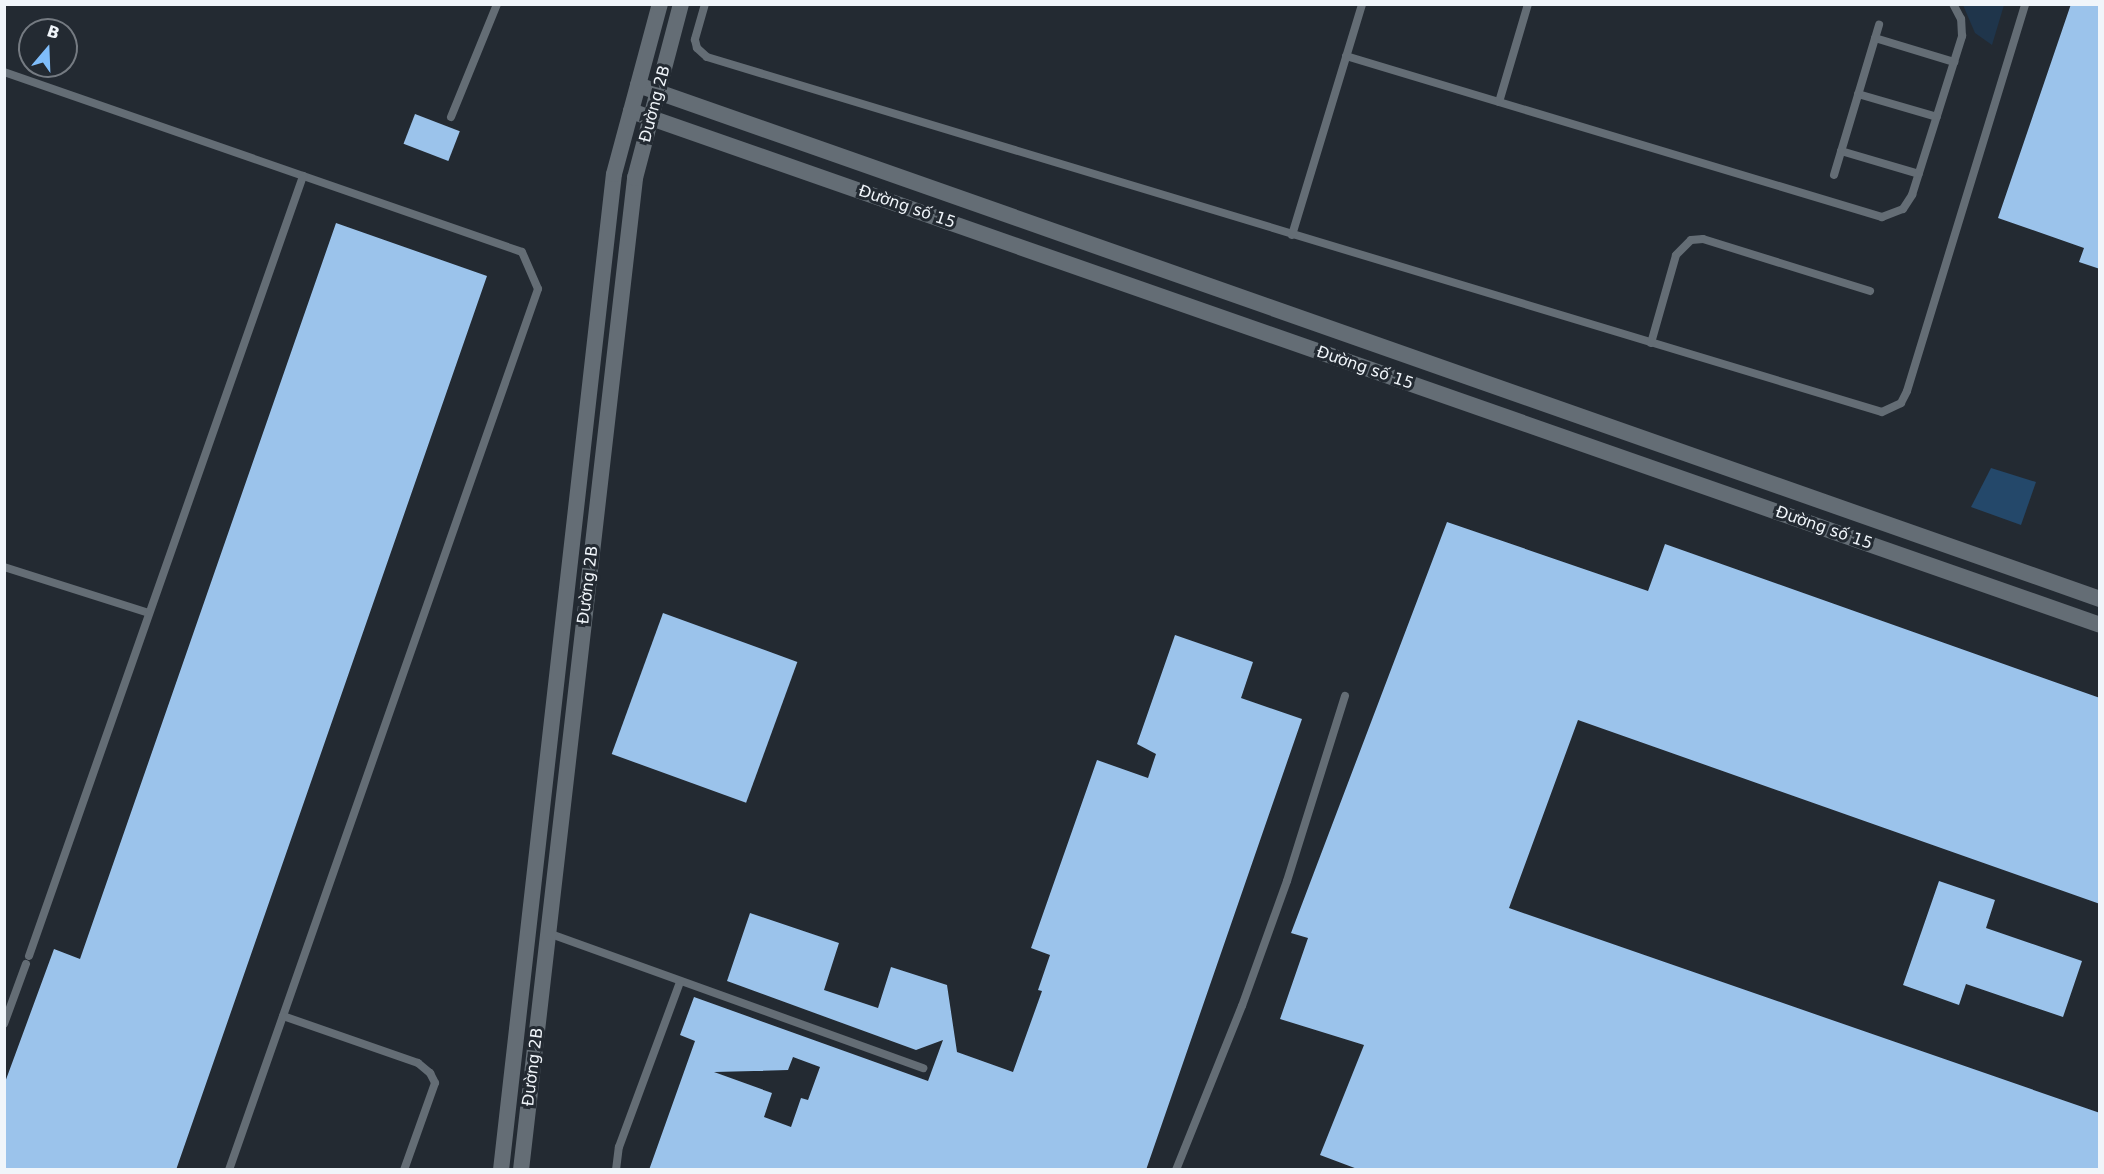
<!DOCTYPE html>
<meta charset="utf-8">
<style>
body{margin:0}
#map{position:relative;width:2104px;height:1174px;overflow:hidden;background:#232a32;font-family:"DejaVu Sans",sans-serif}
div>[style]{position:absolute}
.green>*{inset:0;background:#1f354b}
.water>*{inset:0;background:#24486a}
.building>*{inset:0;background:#9bc3eb;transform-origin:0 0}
.lane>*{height:8px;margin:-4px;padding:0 4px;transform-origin:4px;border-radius:4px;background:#646d75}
.street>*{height:16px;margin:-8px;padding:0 8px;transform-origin:8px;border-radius:8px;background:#646d75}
span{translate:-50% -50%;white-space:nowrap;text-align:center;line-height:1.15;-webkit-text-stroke:6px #232a32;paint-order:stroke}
.street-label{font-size:16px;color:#f0f5fa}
.frame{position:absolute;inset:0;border:6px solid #f0f5fa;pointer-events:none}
.north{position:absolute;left:18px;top:18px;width:60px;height:60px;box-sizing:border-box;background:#232a32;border:2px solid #757b82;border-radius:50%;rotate:19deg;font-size:16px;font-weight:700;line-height:24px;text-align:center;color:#f0f5fa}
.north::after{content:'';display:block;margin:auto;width:21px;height:27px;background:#7fbdfa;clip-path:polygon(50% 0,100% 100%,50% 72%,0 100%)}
</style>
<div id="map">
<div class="green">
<div style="clip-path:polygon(1963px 5px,2004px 5px,1992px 45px,1975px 33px)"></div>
</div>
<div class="water">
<div style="clip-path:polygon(1991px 468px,2036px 482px,2021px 525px,1971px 507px)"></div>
</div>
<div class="building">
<div style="clip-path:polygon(2071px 4px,2100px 4px,2100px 269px,2079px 262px,2084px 248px,1998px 218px)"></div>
<div style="left:415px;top:114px;width:48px;height:32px;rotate:21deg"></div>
<div style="clip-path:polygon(336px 223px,487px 276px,176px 1170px,4px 1170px,4px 1085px,54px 949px,80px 959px)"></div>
<div style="clip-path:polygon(1447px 522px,1648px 591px,1665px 544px,2100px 698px,2100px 904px,1578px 720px,1509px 908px,2100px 1113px,2100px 1170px,1360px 1170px,1320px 1155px,1364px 1045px,1280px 1019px,1308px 938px,1291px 933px)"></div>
<div style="left:663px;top:613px;width:143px;height:150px;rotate:20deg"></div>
<div style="clip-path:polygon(evenodd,1175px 635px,1253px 662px,1241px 698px,1302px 719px,1146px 1170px,649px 1170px,695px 1041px,680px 1035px,694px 997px,928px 1081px,943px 1040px,916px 1050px,727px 981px,750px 913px,839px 943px,824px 990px,878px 1008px,891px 967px,947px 985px,957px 1052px,1013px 1072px,1042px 991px,1038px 990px,1050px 955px,1031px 948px,1097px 760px,1148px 778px,1156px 754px,1137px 744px,1175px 635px,793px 1057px,820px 1067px,808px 1100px,801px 1098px,791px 1127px,764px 1117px,772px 1093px,714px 1072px,788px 1070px,793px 1057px)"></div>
<div style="clip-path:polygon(1939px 881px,1995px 900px,1986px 928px,2082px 961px,2063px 1017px,1966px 984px,1959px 1005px,1903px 985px)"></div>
</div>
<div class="lane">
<div style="left:705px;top:4px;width:37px;rotate:106deg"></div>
<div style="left:695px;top:40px;width:8px;rotate:76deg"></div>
<div style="left:697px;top:48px;width:13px;rotate:42deg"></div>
<div style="left:707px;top:57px;width:1227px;rotate:16.81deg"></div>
<div style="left:1882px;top:412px;width:21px;rotate:-25deg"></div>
<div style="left:1901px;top:403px;width:13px;rotate:-63deg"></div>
<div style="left:1907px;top:391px;width:405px;rotate:-73deg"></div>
<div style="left:1875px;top:38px;width:83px;rotate:16.9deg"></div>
<div style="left:1346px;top:56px;width:560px;rotate:16.72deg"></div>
<div style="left:1882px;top:217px;width:22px;rotate:-21deg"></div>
<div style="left:1903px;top:209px;width:17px;rotate:-57deg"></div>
<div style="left:1912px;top:195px;width:167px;rotate:-72.5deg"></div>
<div style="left:1962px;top:36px;width:17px;rotate:-93deg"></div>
<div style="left:1961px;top:19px;width:17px;rotate:-118deg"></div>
<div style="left:4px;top:72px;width:548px;rotate:19.16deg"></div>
<div style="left:522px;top:252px;width:40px;rotate:66.6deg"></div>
<div style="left:538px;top:289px;width:934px;rotate:109.33deg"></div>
<div style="left:1858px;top:94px;width:82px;rotate:16.2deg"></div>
<div style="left:1499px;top:102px;width:102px;rotate:-73.5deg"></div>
<div style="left:451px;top:117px;width:122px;rotate:-67.8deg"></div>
<div style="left:1841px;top:151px;width:81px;rotate:16.4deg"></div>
<div style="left:1834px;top:175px;width:157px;rotate:-73.3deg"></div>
<div style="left:1292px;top:235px;width:241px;rotate:-73.1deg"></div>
<div style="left:1651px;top:343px;width:91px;rotate:-74.1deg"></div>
<div style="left:1676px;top:255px;width:21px;rotate:-45deg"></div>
<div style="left:1691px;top:240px;width:12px;rotate:-5deg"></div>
<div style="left:1703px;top:239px;width:175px;rotate:17.3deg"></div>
<div style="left:4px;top:567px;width:152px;rotate:17.6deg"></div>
<div style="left:548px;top:933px;width:399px;rotate:19.8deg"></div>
<div style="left:29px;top:956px;width:827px;rotate:-70.64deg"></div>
<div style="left:283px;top:1016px;width:143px;rotate:19.2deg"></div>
<div style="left:418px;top:1063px;width:16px;rotate:40deg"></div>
<div style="left:430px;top:1073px;width:11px;rotate:63deg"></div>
<div style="left:435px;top:1083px;width:92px;rotate:109.6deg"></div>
<div style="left:4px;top:1024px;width:64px;rotate:-69.9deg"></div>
<div style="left:616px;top:1170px;width:23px;rotate:-83deg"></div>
<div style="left:619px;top:1147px;width:176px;rotate:-69.7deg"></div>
<div style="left:1176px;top:1170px;width:177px;rotate:-68.1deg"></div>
<div style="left:1242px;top:1006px;width:133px;rotate:-70.2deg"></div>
<div style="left:1287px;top:881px;width:194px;rotate:-72.6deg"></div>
</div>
<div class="street">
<div style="left:638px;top:85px;width:1550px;rotate:19.37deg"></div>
<div style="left:631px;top:111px;width:1556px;rotate:19.28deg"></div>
<div style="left:501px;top:1170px;width:1002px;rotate:-83.53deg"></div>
<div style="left:614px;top:174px;width:176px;rotate:-74.9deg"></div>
<div style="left:521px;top:1170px;width:999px;rotate:-83.44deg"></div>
<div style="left:635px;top:178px;width:180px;rotate:-75.2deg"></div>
</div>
<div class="street-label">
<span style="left:655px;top:104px;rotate:-75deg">Đường 2B</span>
<span style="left:907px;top:207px;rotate:19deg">Đường số 15</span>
<span style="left:1365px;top:368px;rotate:19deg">Đường số 15</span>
<span style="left:1824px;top:528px;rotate:19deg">Đường số 15</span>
<span style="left:588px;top:585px;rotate:-83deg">Đường 2B</span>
<span style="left:533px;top:1067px;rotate:-83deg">Đường 2B</span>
</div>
<div class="frame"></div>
<div class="north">B</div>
</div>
